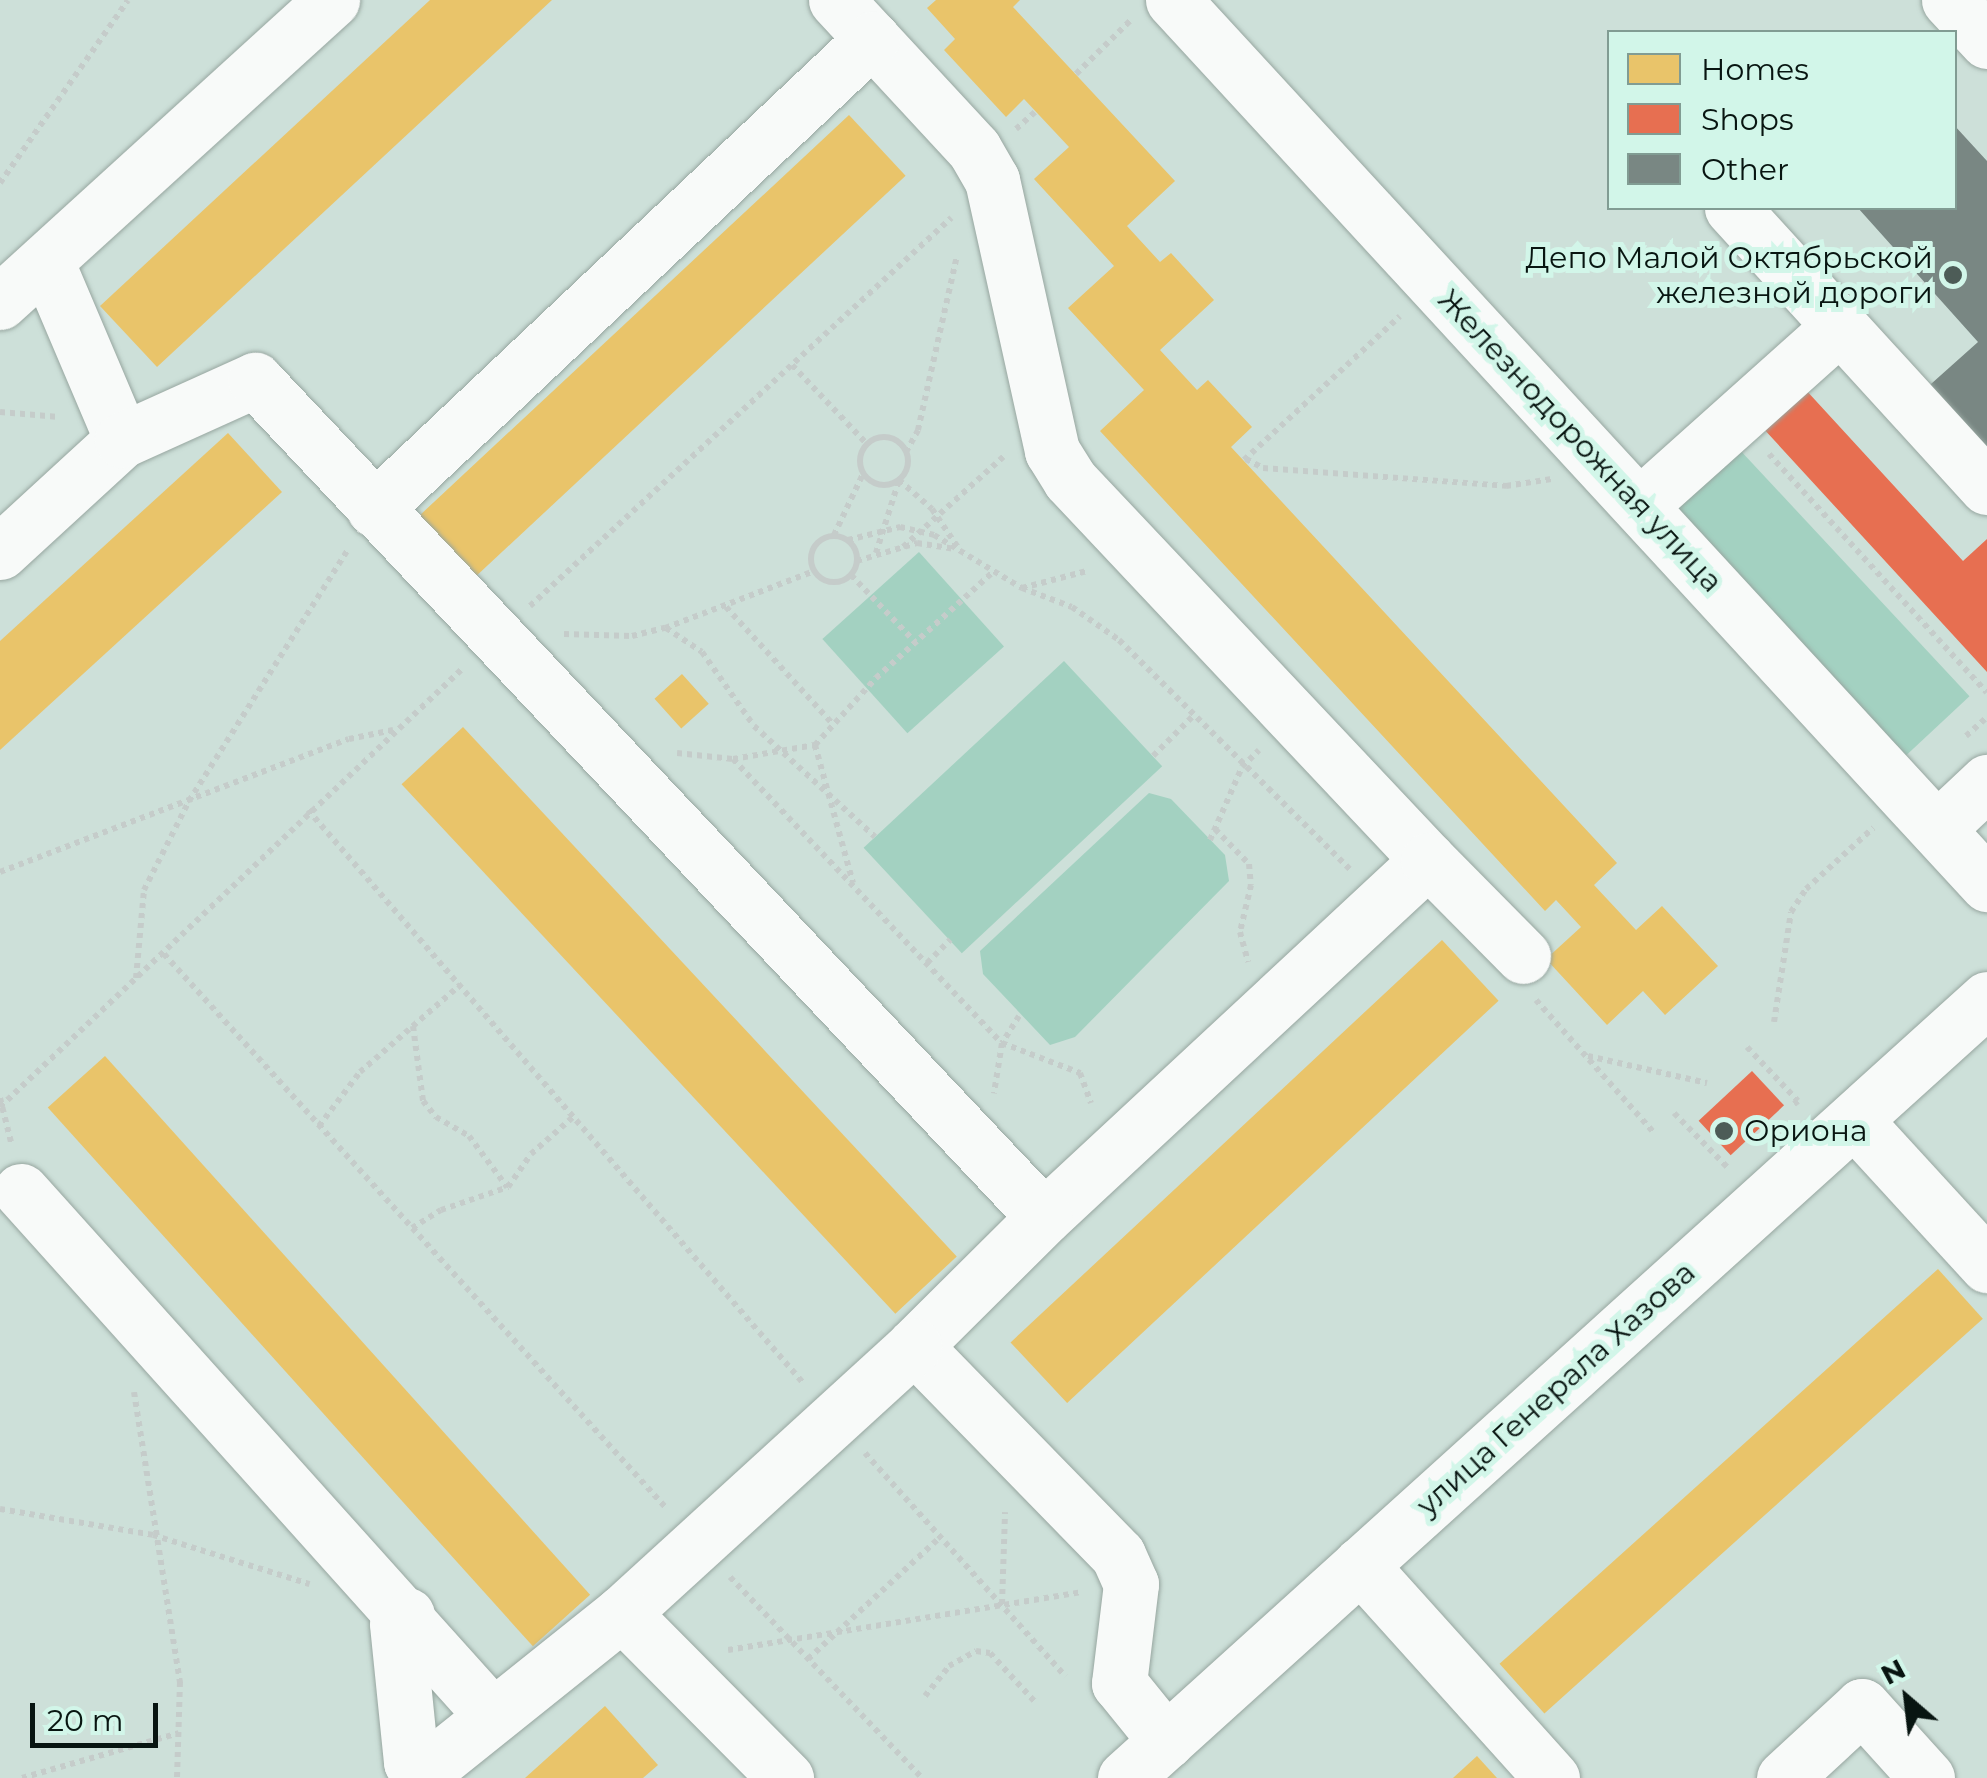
<!DOCTYPE html>
<meta charset="utf-8">
<style>
body{margin:0}
#map{position:relative;width:1987px;height:1778px;overflow:hidden;background:#cde0d9;font-family:Montserrat,sans-serif}
div>[style]{position:absolute}
.green>*{inset:0;background:#a3d1c1;transform-origin:0 0}
.homes>*{inset:0;background:#e9c46a;transform-origin:0 0}
.shops>*{inset:0;background:#e76f51;transform-origin:0 0}
.building>*{inset:0;background:#798783}
.path>*{height:6px;margin-top:-3px;transform-origin:0;background:repeating-linear-gradient(90deg,#c5ccca 0 5px,transparent 0 10px)}
.path>.ring{margin:-3px;padding:0;box-sizing:content-box;background:none;border:6px solid #c5ccca;border-radius:50%}
.roads{filter:drop-shadow(0 0 2px #97a6a0) drop-shadow(0 0 2px #97a6a0)}
.minor>*{height:55px;margin:-27.5px;padding:0 27.5px;transform-origin:27.5px;border-radius:27.5px;background:#f8faf9}
.dots>*{width:28px;height:28px;translate:-50% -50%;box-sizing:border-box;border:5px solid #d2f6e9;border-radius:50%}
span{translate:-50% -50%;white-space:nowrap;text-align:center;line-height:1.15;-webkit-text-stroke:10px #d2f6e9;paint-order:stroke}
.poi-label{font-size:30px;color:#081511}
.right{translate:-100% -50%;text-align:right}
.left{translate:0 -50%;text-align:left}
.street-label{font-size:30px;color:#081511}
.legend{position:absolute;left:1607px;top:30px;width:350px;height:180px;box-sizing:border-box;background:#d2f6e9;border:2px solid #819c93;margin:0;padding:12px 18px;list-style:none;font-size:30px;color:#081511}
.legend li{display:flex;align-items:center;gap:20px;height:50px}
.legend b{width:50px;border:2px solid #819c93}
.north{position:absolute;left:1857px;top:1648px;width:100px;height:100px;-webkit-text-stroke:8px #d2f6e9;paint-order:stroke;rotate:332deg;font-size:28px;font-weight:700;line-height:40px;text-align:center;color:#081511}
.north::after{content:'';display:block;margin:auto;width:35px;height:45px;background:#081511;clip-path:polygon(50% 0,100% 100%,50% 72%,0 100%)}
.scale{position:absolute;left:30px;top:1703px;width:128px;height:45px;box-sizing:border-box;border:5px solid #081511;border-top:0;padding-left:12px;font-size:30px;line-height:35px;white-space:nowrap;color:#081511;-webkit-text-stroke:8px #d2f6e9;paint-order:stroke}
</style>
<div id="map">
<div class="green">
<div style="left:1739px;top:449px;width:338px;height:96px;rotate:47deg"></div>
<div style="left:919px;top:552px;width:127px;height:130px;rotate:48deg"></div>
<div style="left:1064px;top:661px;width:144px;height:274px;rotate:47deg"></div>
<div style="clip-path:polygon(1149px 793px,1171px 799px,1225px 855px,1229px 881px,1075px 1037px,1050px 1045px,983px 974px,980px 951px)"></div>
</div>
<div class="homes">
<div style="clip-path:polygon(430px 0,552px 0,157px 367px,100px 306px)"></div>
<div style="clip-path:polygon(936px 0,1020px 0,1013px 7px,1175px 181px,1127px 226px,1160px 262px,1171px 253px,1214px 300px,1160px 350px,1197px 390px,1208px 380px,1252px 427px,1231px 447px,1617px 863px,1594px 885px,1636px 930px,1662px 906px,1718px 966px,1665px 1015px,1643px 991px,1607px 1025px,1546px 959px,1581px 927px,1556px 900px,1545px 911px,1100px 431px,1144px 390px,1068px 308px,1114px 266px,1034px 179px,1069px 147px,1024px 99px,1006px 117px,944px 50px,955px 39px,927px 8px)"></div>
<div style="left:849px;top:115px;width:83px;height:590px;rotate:47deg"></div>
<div style="clip-path:polygon(228px 433px,282px 492px,0 750px,0 641px)"></div>
<div style="left:682px;top:674px;width:40px;height:37px;rotate:48deg"></div>
<div style="left:463px;top:727px;width:724px;height:84px;rotate:47deg"></div>
<div style="left:1442px;top:940px;width:83px;height:590px;rotate:47deg"></div>
<div style="left:105px;top:1056px;width:725px;height:77px;rotate:48deg"></div>
<div style="left:1938px;top:1269px;width:67px;height:590px;rotate:48deg"></div>
<div style="clip-path:polygon(605px 1706px,658px 1765px,643px 1778px,525px 1778px)"></div>
<div style="clip-path:polygon(1477px 1756px,1497px 1778px,1453px 1778px)"></div>
</div>
<div class="shops">
<div style="clip-path:polygon(1805px 389px,1963px 561px,1987px 539px,1987px 672px,1762px 427px)"></div>
<div style="left:1752px;top:1071px;width:47px;height:73px;rotate:47deg"></div>
</div>
<div class="building">
<div style="clip-path:polygon(1954px 125px,1987px 161px,1987px 465px,1922px 392px,1978px 342px,1858px 208px,1954px 208px)"></div>
</div>
<div class="path">
<div style="left:1076px;top:74px;width:76px;rotate:-44.5deg"></div>
<div style="left:1016px;top:129px;width:27px;rotate:-42deg"></div>
<div style="left:0;top:183px;width:223px;rotate:-55deg"></div>
<div style="left:792px;top:365px;width:109px;rotate:46.5deg"></div>
<div style="left:0;top:412px;width:59px;rotate:4.8deg"></div>
<div class="ring" style="left:860px;top:437px;width:42px;height:42px"></div>
<div style="left:906px;top:452px;width:25px;rotate:-61deg"></div>
<div style="left:918px;top:430px;width:178px;rotate:-77.4deg"></div>
<div style="left:1769px;top:454px;width:323px;rotate:47.6deg"></div>
<div style="left:1246px;top:459px;width:19px;rotate:28deg"></div>
<div style="left:1263px;top:468px;width:244px;rotate:4.2deg"></div>
<div style="left:1506px;top:486px;width:46px;rotate:-8.8deg"></div>
<div style="left:1244px;top:460px;width:212px;rotate:-42.7deg"></div>
<div style="left:834px;top:535px;width:68px;rotate:-64.6deg"></div>
<div class="ring" style="left:811px;top:536px;width:40px;height:40px"></div>
<div style="left:848px;top:540px;width:54px;rotate:-14deg"></div>
<div style="left:900px;top:527px;width:35px;rotate:13deg"></div>
<div style="left:934px;top:535px;width:103px;rotate:31.1deg"></div>
<div style="left:1022px;top:588px;width:53px;rotate:20.8deg"></div>
<div style="left:1072px;top:607px;width:57px;rotate:35.1deg"></div>
<div style="left:1119px;top:640px;width:327px;rotate:44.8deg"></div>
<div style="left:903px;top:547px;width:135px;rotate:-42deg"></div>
<div style="left:876px;top:553px;width:77px;rotate:-72.5deg"></div>
<div style="left:899px;top:480px;width:44px;rotate:41.3deg"></div>
<div style="left:932px;top:509px;width:48px;rotate:56deg"></div>
<div style="left:857px;top:561px;width:63px;rotate:-16.7deg"></div>
<div style="left:917px;top:543px;width:37px;rotate:9deg"></div>
<div style="left:851px;top:575px;width:93px;rotate:46.3deg"></div>
<div style="left:1022px;top:588px;width:67px;rotate:-14.7deg"></div>
<div style="left:530px;top:606px;width:573px;rotate:-42.66deg"></div>
<div style="left:726px;top:607px;width:159px;rotate:47.6deg"></div>
<div style="left:666px;top:628px;width:43px;rotate:33.7deg"></div>
<div style="left:702px;top:652px;width:90px;rotate:54.9deg"></div>
<div style="left:754px;top:726px;width:164px;rotate:42.5deg"></div>
<div style="left:564px;top:634px;width:68px;rotate:1.7deg"></div>
<div style="left:632px;top:636px;width:34px;rotate:-14deg"></div>
<div style="left:665px;top:628px;width:160px;rotate:-20.9deg"></div>
<div style="left:1966px;top:736px;width:28px;rotate:-42deg"></div>
<div style="left:815px;top:745px;width:143px;rotate:74.6deg"></div>
<div style="left:677px;top:753px;width:56px;rotate:6.1deg"></div>
<div style="left:733px;top:759px;width:83px;rotate:-9.7deg"></div>
<div style="left:815px;top:745px;width:91px;rotate:-47.7deg"></div>
<div style="left:876px;top:678px;width:159px;rotate:-42.2deg"></div>
<div style="left:1153px;top:756px;width:55px;rotate:-45deg"></div>
<div style="left:733px;top:759px;width:391px;rotate:46.6deg"></div>
<div style="left:1002px;top:1043px;width:51px;rotate:99.1deg"></div>
<div style="left:308px;top:810px;width:759px;rotate:49.17deg"></div>
<div style="left:1215px;top:829px;width:49px;rotate:45.8deg"></div>
<div style="left:1249px;top:864px;width:21px;rotate:85deg"></div>
<div style="left:1251px;top:885px;width:48px;rotate:103.2deg"></div>
<div style="left:1240px;top:932px;width:31px;rotate:75deg"></div>
<div style="left:1210px;top:840px;width:80px;rotate:-66.3deg"></div>
<div style="left:1242px;top:767px;width:24px;rotate:-45deg"></div>
<div style="left:0;top:872px;width:373px;rotate:-20.9deg"></div>
<div style="left:349px;top:739px;width:45px;rotate:-11.6deg"></div>
<div style="left:164px;top:954px;width:749px;rotate:47.81deg"></div>
<div style="left:927px;top:963px;width:33px;rotate:-45deg"></div>
<div style="left:136px;top:978px;width:88px;rotate:-84.8deg"></div>
<div style="left:144px;top:890px;width:100px;rotate:-63.2deg"></div>
<div style="left:189px;top:801px;width:299px;rotate:-57.7deg"></div>
<div style="left:1536px;top:1000px;width:176px;rotate:48.4deg"></div>
<div style="left:1019px;top:1016px;width:32px;rotate:122deg"></div>
<div style="left:1002px;top:1043px;width:84px;rotate:21deg"></div>
<div style="left:1080px;top:1073px;width:32px;rotate:70deg"></div>
<div style="left:1774px;top:1022px;width:111px;rotate:-81.2deg"></div>
<div style="left:1791px;top:912px;width:27px;rotate:-57deg"></div>
<div style="left:1806px;top:889px;width:91px;rotate:-42.3deg"></div>
<div style="left:413px;top:1026px;width:76px;rotate:82.4deg"></div>
<div style="left:423px;top:1101px;width:21px;rotate:51deg"></div>
<div style="left:436px;top:1117px;width:38px;rotate:30deg"></div>
<div style="left:469px;top:1136px;width:64px;rotate:53.3deg"></div>
<div style="left:1747px;top:1047px;width:74px;rotate:46.6deg"></div>
<div style="left:1798px;top:1101px;width:5px;rotate:143deg"></div>
<div style="left:1588px;top:1056px;width:122px;rotate:12.8deg"></div>
<div style="left:0;top:1098px;width:49px;rotate:76deg"></div>
<div style="left:0;top:1107px;width:637px;rotate:-43.47deg"></div>
<div style="left:1674px;top:1113px;width:77px;rotate:45.5deg"></div>
<div style="left:319px;top:1126px;width:68px;rotate:-52.8deg"></div>
<div style="left:360px;top:1072px;width:133px;rotate:-41deg"></div>
<div style="left:412px;top:1228px;width:34px;rotate:-32deg"></div>
<div style="left:441px;top:1210px;width:71px;rotate:-18.9deg"></div>
<div style="left:508px;top:1187px;width:40px;rotate:-55.1deg"></div>
<div style="left:531px;top:1154px;width:56px;rotate:-41.4deg"></div>
<div style="left:134px;top:1392px;width:294px;rotate:81deg"></div>
<div style="left:180px;top:1682px;width:96px;rotate:91.8deg"></div>
<div style="left:865px;top:1453px;width:300px;rotate:48.1deg"></div>
<div style="left:0;top:1509px;width:155px;rotate:9.6deg"></div>
<div style="left:153px;top:1535px;width:164px;rotate:17.4deg"></div>
<div style="left:730px;top:1577px;width:278px;rotate:46.3deg"></div>
<div style="left:1002px;top:1604px;width:92px;rotate:-88.1deg"></div>
<div style="left:728px;top:1650px;width:358px;rotate:-9.3deg"></div>
<div style="left:808px;top:1659px;width:180px;rotate:-42.7deg"></div>
<div style="left:925px;top:1696px;width:38px;rotate:-51deg"></div>
<div style="left:949px;top:1666px;width:31px;rotate:-29deg"></div>
<div style="left:976px;top:1651px;width:14px;rotate:8deg"></div>
<div style="left:990px;top:1653px;width:68px;rotate:47.4deg"></div>
<div style="left:22px;top:1778px;width:163px;rotate:-16deg"></div>
</div>
<div class="roads">
<div class="minor">
<div style="left:836px;top:0;width:203px;rotate:47.2deg"></div>
<div style="left:974px;top:149px;width:36px;rotate:60deg"></div>
<div style="left:992px;top:180px;width:278px;rotate:77.5deg"></div>
<div style="left:1052px;top:451px;width:34px;rotate:58deg"></div>
<div style="left:1070px;top:480px;width:522px;rotate:46.71deg"></div>
<div style="left:1428px;top:860px;width:524px;rotate:137.09deg"></div>
<div style="left:1173px;top:0;width:1202px;rotate:47.36deg"></div>
<div style="left:1949px;top:0;width:56px;rotate:47.2deg"></div>
<div style="left:1732px;top:208px;width:378px;rotate:47.6deg"></div>
<div style="left:46px;top:261px;width:194px;rotate:67deg"></div>
<div style="left:0;top:302px;width:449px;rotate:-42.3deg"></div>
<div style="left:1640px;top:505px;width:268px;rotate:-41.8deg"></div>
<div style="left:374px;top:509px;width:685px;rotate:-43.34deg"></div>
<div style="left:0;top:552px;width:166px;rotate:-42.6deg"></div>
<div style="left:122px;top:440px;width:146px;rotate:-24.3deg"></div>
<div style="left:255px;top:380px;width:1150px;rotate:46.69deg"></div>
<div style="left:1044px;top:1217px;width:183px;rotate:135.2deg"></div>
<div style="left:914px;top:1346px;width:292px;rotate:45.7deg"></div>
<div style="left:1118px;top:1555px;width:32px;rotate:66deg"></div>
<div style="left:1131px;top:1584px;width:100px;rotate:96.9deg"></div>
<div style="left:1119px;top:1683px;width:75px;rotate:51deg"></div>
<div style="left:1937px;top:829px;width:69px;rotate:-43.2deg"></div>
<div style="left:1428px;top:860px;width:135px;rotate:45.3deg"></div>
<div style="left:1854px;top:1120px;width:197px;rotate:47.5deg"></div>
<div style="left:21px;top:1191px;width:703px;rotate:48.06deg"></div>
<div style="left:1360px;top:1565px;width:287px;rotate:48deg"></div>
<div style="left:622px;top:1613px;width:396px;rotate:-42.4deg"></div>
<div style="left:407px;top:1615px;width:13px;rotate:138deg"></div>
<div style="left:397px;top:1624px;width:139px;rotate:84.2deg"></div>
<div style="left:411px;top:1762px;width:15px;rotate:48deg"></div>
<div style="left:416px;top:1778px;width:264px;rotate:-38.7deg"></div>
<div style="left:622px;top:1613px;width:233px;rotate:45.2deg"></div>
<div style="left:1125px;top:1778px;width:1162px;rotate:-42.1deg"></div>
<div style="left:1784px;top:1778px;width:106px;rotate:-42.7deg"></div>
<div style="left:1862px;top:1706px;width:97px;rotate:47.9deg"></div>
</div>
</div>
<div class="dots">
<div style="left:1953px;top:275px;background:#4d5c57"></div>
<div style="left:1724px;top:1131px;background:#4d5c57"></div>
</div>
<div class="poi-label">
<span class="right" style="left:1933px;top:275px">Депо Малой Октябрьской<br>железной дороги</span>
<span class="left" style="left:1744px;top:1131px">Ориона</span>
</div>
<div class="street-label">
<span style="left:1580px;top:441px;rotate:47deg">Железнодорожная улица</span>
<span style="left:1556px;top:1389px;rotate:-42deg">улица Генерала Хазова</span>
</div>
<ul class="legend">
<li><b style="height:28px;background:#e9c46a"></b>Homes</li>
<li><b style="height:28px;background:#e76f51"></b>Shops</li>
<li><b style="height:28px;background:#798783"></b>Other</li>
</ul>
<div class="north">N</div>
<div class="scale">20 m</div>
</div>
